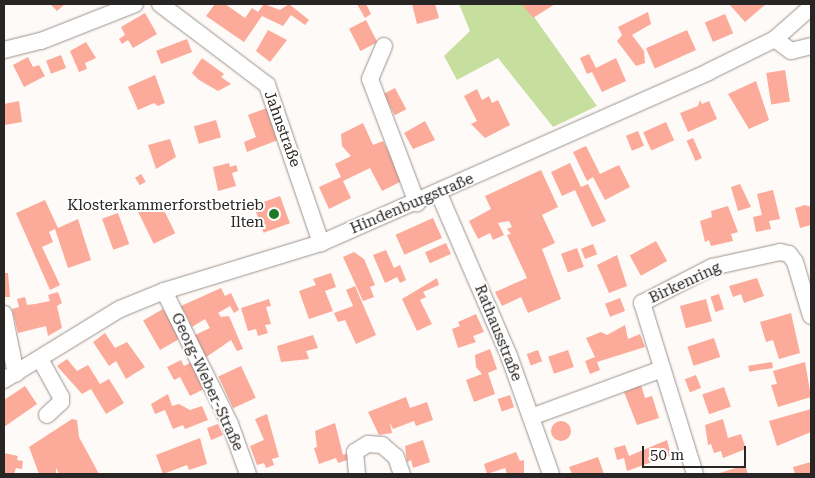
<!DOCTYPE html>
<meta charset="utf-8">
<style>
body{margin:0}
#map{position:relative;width:815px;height:478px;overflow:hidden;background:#fefaf7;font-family:"Roboto Serif",serif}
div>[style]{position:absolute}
.green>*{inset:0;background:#c7df9e}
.building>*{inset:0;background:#fcaa99;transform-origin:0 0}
.round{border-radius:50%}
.roads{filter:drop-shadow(0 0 1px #9a938f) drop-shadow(0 0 1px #9a938f)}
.minor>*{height:16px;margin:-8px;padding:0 8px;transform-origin:8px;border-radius:8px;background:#fff}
.dots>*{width:14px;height:14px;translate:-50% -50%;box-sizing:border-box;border:2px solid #fff;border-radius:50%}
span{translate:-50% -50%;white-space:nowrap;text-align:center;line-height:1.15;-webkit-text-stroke:4px #fff;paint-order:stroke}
.street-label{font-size:15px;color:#282624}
.poi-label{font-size:15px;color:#282624}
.right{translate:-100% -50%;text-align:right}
.frame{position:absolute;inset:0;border:5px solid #282624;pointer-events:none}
.scale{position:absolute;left:642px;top:446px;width:104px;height:22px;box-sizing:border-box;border:2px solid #282624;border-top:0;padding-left:6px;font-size:15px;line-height:18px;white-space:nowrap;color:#282624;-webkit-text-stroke:4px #fff;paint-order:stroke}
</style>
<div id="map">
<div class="green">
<div style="clip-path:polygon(459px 4px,525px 4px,597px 106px,553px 127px,498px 58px,457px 80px,444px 56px,470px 31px)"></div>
</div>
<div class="building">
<div style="clip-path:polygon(50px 4px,65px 4px,57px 11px)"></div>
<div style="clip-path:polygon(215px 4px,225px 4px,245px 18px,252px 8px,258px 12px,264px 4px,280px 10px,289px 4px,309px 20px,305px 25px,291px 15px,283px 26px,262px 16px,244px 42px,206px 16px)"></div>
<div style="clip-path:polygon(357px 4px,366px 4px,371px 14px,365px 18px)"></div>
<div style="clip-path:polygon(412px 4px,435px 4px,439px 18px,417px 24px)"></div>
<div style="clip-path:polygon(522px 4px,555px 4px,533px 18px)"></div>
<div style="clip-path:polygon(729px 4px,766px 4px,745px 22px)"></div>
<div style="clip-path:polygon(648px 12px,651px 24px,632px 35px,644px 51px,645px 63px,636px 66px,617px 41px,622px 35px,618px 27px)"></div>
<div style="clip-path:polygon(145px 13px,157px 34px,133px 48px,128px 40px,122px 44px,119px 39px,125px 35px,121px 27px)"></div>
<div style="left:725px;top:14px;width:21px;height:22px;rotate:67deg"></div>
<div style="left:366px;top:20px;width:25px;height:19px;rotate:63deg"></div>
<div style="clip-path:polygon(268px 30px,287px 40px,270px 62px,256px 51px)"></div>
<div style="left:687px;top:30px;width:22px;height:45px;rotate:66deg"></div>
<div style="left:187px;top:39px;width:14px;height:33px;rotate:69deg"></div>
<div style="clip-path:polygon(86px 42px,96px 58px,85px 63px,87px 69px,79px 72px,70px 51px)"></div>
<div style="clip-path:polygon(589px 54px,596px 68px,616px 58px,626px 81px,602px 92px,592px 72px,587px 74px,580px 58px)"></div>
<div style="left:61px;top:55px;width:14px;height:16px;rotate:69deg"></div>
<div style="clip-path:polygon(28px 57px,33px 67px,39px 65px,45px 76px,24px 87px,13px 65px)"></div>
<div style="clip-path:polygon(202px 58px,224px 74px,221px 77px,231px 84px,218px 91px,199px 80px,192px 73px)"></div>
<div style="left:785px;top:70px;width:32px;height:19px;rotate:81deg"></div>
<div style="clip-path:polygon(155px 75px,165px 103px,158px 106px,154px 103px,138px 110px,128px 87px)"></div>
<div style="clip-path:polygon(756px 81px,769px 120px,749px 129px,728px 94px)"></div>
<div style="left:395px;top:88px;width:24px;height:13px;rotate:62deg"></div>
<div style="clip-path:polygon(477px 89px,482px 100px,489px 96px,492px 103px,498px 100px,510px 125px,485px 138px,471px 124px,477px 121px,464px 96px)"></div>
<div style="clip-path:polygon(700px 100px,702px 104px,709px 101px,717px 119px,688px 132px,680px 113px,698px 106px)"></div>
<div style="clip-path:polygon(19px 101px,22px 122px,5px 125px,4px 104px)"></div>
<div style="clip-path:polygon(267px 108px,278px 140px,247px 152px,244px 142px,256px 137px,248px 115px)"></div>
<div style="left:216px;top:120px;width:18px;height:23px;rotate:74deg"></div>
<div style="clip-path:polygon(425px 121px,435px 140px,413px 149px,404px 133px)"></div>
<div style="left:666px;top:122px;width:20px;height:25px;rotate:66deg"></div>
<div style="clip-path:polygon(363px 123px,373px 145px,383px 141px,404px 180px,382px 191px,370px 168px,343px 181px,351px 198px,329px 209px,319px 187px,341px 177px,335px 164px,351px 156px,342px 146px,341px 134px)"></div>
<div style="left:638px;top:131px;width:16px;height:13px;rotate:68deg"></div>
<div style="left:693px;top:138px;width:22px;height:7px;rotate:66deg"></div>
<div style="clip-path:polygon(170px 139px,176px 157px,156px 169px,148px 145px)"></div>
<div style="clip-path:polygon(586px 146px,600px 174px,619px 165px,630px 187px,605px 200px,593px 177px,587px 181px,573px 152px)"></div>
<div style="clip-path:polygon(229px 163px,230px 167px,236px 165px,238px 171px,232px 173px,236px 186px,218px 191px,213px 167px)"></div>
<div style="clip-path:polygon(570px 163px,581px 187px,588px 184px,606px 221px,592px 227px,575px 190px,562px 196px,551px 172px)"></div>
<div style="clip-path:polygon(541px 170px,558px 207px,542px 215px,555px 243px,542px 249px,561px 299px,528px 313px,521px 297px,502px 306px,495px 292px,527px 278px,507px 235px,511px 234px,507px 229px,512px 227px,509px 221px,498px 223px,504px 235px,493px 240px,490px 233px,478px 239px,469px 221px,491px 209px,485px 196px)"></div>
<div style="left:141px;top:174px;width:9px;height:7px;rotate:58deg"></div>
<div style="clip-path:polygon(740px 184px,751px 207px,738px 211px,731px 187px)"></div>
<div style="clip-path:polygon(773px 190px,780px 219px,769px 221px,771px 229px,756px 232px,753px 217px,762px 215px,757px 194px)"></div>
<div style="left:280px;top:196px;width:29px;height:28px;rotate:70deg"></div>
<div style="clip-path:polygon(45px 200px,58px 228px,78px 219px,91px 260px,68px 268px,55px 229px,49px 232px,53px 242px,42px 247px,60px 285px,50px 290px,16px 213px)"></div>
<div style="left:159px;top:200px;width:37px;height:24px;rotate:64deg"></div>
<div style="clip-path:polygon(805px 205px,811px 207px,811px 225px,800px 228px,795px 208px)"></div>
<div style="clip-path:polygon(728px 206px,738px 232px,731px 234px,733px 241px,711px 246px,709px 240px,705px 242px,700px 221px,712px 217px,711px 211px)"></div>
<div style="left:118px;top:213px;width:33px;height:17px;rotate:70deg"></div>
<div style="left:433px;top:218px;width:22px;height:41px;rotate:66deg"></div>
<div style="left:656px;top:241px;width:23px;height:30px;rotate:61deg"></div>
<div style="left:446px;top:243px;width:12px;height:23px;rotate:66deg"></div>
<div style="left:593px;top:244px;width:11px;height:13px;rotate:68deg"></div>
<div style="left:577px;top:248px;width:20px;height:17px;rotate:70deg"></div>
<div style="clip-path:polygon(386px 250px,394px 268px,400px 265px,406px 280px,400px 283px,397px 277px,385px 283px,373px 255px)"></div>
<div style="clip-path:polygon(354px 252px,364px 259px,375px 285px,370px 287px,374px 297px,363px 301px,343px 257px)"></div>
<div style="clip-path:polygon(617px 255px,627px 286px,609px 293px,597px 265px)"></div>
<div style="clip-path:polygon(4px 273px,8px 273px,10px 297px,4px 297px)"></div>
<div style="clip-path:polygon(331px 273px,336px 287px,325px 291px,333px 311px,309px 319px,299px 291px,316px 285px,313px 279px)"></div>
<div style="clip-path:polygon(437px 278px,439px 285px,423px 292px,426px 297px,420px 300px,432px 324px,417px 331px,402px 299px)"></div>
<div style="clip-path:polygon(757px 278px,764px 296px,744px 303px,741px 294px,733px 297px,729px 286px)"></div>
<div style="clip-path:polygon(355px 286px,376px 335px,356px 344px,345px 320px,338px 322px,334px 313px,353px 306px,346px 290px)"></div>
<div style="clip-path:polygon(221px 288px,225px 296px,231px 293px,239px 310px,234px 313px,230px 306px,218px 313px,221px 317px,229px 316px,243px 349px,237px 351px,231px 340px,205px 358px,193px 336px,210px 328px,205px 319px,192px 327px,181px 306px)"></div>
<div style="clip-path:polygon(58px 292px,62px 303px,57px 306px,62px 328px,48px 336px,46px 326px,18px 333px,12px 309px,19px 307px,17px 299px,25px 297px,27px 305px,35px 304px,50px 301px,48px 295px)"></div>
<div style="left:719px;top:294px;width:16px;height:9px;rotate:72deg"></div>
<div style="left:620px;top:298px;width:14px;height:16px;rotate:69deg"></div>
<div style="clip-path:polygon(269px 299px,271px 306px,266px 307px,271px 324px,265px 325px,268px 333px,258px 336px,256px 329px,248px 331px,241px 308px)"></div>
<div style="left:706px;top:299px;width:23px;height:27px;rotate:75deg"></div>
<div style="left:163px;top:309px;width:34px;height:23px;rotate:60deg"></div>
<div style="clip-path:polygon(791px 313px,800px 353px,779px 359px,773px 340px,766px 342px,760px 322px)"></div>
<div style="clip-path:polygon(476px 314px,484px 332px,473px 336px,476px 342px,458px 348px,452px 329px,460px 326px,458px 322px)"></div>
<div style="clip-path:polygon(625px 325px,628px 339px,640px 334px,645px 347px,597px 362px,600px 370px,590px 374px,585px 361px,595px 357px,586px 338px,601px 332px,607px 335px)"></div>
<div style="clip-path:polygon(105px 333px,115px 348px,127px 342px,145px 367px,126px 379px,116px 361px,109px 366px,93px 342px)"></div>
<div style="clip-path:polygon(313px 335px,318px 348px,306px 351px,309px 359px,281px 362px,277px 346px)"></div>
<div style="left:714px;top:338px;width:20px;height:28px;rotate:72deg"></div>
<div style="clip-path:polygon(490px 349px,497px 369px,488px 373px,495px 394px,474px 402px,466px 380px,482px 374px,476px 367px,475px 355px)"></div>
<div style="left:538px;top:350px;width:12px;height:12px;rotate:70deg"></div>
<div style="left:568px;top:350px;width:18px;height:21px;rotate:71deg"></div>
<div style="clip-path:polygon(67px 359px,77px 371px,88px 365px,100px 384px,109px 379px,124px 403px,106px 414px,91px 389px,82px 394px,57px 366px)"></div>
<div style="clip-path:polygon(181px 360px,184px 366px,192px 362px,206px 388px,190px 396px,180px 377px,174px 380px,167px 367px)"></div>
<div style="left:772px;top:362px;width:6px;height:24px;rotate:81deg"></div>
<div style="clip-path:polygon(805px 362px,811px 397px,778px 407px,771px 385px,777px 384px,773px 371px)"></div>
<div style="left:241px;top:366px;width:35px;height:25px;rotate:65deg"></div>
<div style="left:696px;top:375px;width:14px;height:12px;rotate:69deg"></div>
<div style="clip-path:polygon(641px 385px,645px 398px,652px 396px,659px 418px,637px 425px,624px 392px)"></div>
<div style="clip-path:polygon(25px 386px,37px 404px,4px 427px,4px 400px)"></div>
<div style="left:724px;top:387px;width:21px;height:23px;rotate:71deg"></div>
<div style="clip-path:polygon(168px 394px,172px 406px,179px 404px,190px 410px,202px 406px,208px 420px,185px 429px,183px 425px,173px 429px,165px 410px,155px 414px,151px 404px)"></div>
<div style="left:510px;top:395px;width:13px;height:13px;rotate:72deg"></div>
<div style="clip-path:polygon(406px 397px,410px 408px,427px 402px,433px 420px,416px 426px,414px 421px,393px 429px,390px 423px,392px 433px,379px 435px,368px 412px)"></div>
<div style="clip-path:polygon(811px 409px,811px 432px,777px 446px,769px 421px)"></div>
<div style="clip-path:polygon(267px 414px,279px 457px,272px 459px,274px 465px,266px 468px,264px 463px,257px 465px,250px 446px,264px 440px,255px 419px)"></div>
<div style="clip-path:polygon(72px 419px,77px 420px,79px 437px,99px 474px,59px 474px,56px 468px,56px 474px,39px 474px,29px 447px)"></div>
<div style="clip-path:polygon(723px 419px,728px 438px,741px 434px,746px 449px,723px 458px,721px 451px,714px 453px,711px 444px,708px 445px,705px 425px)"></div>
<div class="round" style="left:551px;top:421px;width:20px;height:20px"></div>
<div style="clip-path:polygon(335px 423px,343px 455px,348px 453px,350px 459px,338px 463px,336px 458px,319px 464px,314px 448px,317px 447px,315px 431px)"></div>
<div style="clip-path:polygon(218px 424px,223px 435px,211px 440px,207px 428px)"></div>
<div style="clip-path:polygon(200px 438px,207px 464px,189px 470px,187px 465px,163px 474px,156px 455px)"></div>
<div style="clip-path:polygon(423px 440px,430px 462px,413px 468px,411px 460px,407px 462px,405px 446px)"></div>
<div style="clip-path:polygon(667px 440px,671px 455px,627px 471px,624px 458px,617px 460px,614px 448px,625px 445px,629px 456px)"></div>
<div style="clip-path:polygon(516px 452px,520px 461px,524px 460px,524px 474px,507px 474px,505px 468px,487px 474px,484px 464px)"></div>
<div style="clip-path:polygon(4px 453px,18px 456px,17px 460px,23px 461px,22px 469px,16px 468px,14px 474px,4px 474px)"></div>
<div style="clip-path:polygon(598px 457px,604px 474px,572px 474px,569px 467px)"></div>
<div style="clip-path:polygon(811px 462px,811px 474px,795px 474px,793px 467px)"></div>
<div style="clip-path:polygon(745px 465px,748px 474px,721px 474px,720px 473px)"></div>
</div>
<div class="roads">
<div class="minor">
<div style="left:160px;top:4px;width:134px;rotate:37.1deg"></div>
<div style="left:267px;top:85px;width:167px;rotate:71.1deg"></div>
<div style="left:775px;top:39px;width:20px;rotate:37deg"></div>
<div style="left:791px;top:51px;width:21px;rotate:-14deg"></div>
<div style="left:384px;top:46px;width:36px;rotate:113deg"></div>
<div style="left:370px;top:79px;width:133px;rotate:69.2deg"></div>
<div style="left:4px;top:50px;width:38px;rotate:-14deg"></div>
<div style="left:41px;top:41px;width:101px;rotate:-21.5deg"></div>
<div style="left:439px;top:194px;width:176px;rotate:66.6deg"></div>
<div style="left:509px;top:356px;width:125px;rotate:70.4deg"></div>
<div style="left:164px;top:291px;width:148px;rotate:63.6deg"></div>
<div style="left:230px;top:424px;width:53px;rotate:70.2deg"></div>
<div style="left:4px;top:314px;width:61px;rotate:78.7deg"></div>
<div style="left:40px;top:359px;width:43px;rotate:61.1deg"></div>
<div style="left:61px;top:397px;width:5px;rotate:90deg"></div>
<div style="left:61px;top:402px;width:19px;rotate:137deg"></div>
<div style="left:4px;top:380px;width:136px;rotate:-31.5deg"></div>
<div style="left:120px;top:309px;width:48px;rotate:-22.2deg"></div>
<div style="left:164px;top:291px;width:164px;rotate:-17deg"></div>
<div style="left:321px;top:243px;width:423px;rotate:-23.8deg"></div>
<div style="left:708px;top:72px;width:75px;rotate:-26.2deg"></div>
<div style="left:775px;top:39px;width:48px;rotate:-41.6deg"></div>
<div style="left:531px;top:417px;width:140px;rotate:-20.1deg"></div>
<div style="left:357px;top:474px;width:22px;rotate:-95deg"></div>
<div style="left:355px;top:452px;width:15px;rotate:-32deg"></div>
<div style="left:368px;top:444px;width:14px;rotate:4deg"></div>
<div style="left:382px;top:445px;width:18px;rotate:41deg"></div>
<div style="left:396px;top:457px;width:18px;rotate:71deg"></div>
<div style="left:695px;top:474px;width:179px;rotate:-107.2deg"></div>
<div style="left:642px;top:303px;width:79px;rotate:-27.2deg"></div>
<div style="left:712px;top:267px;width:70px;rotate:-12.4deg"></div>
<div style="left:780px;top:252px;width:9px;rotate:13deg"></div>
<div style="left:789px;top:254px;width:10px;rotate:53deg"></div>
<div style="left:795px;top:262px;width:56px;rotate:73.5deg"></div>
</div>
</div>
<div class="dots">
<div style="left:274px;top:214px;background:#1e7928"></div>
</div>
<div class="street-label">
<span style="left:282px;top:129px;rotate:70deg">Jahnstraße</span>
<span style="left:412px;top:204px;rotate:-23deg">Hindenburgstraße</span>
<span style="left:685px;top:283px;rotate:-25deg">Birkenring</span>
<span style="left:498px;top:333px;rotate:68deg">Rathausstraße</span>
<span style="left:207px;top:382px;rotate:65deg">Georg-Weber-Straße</span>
</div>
<div class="poi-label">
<span class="right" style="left:264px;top:214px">Klosterkammerforstbetrieb<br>Ilten</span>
</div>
<div class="frame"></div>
<div class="scale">50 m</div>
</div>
